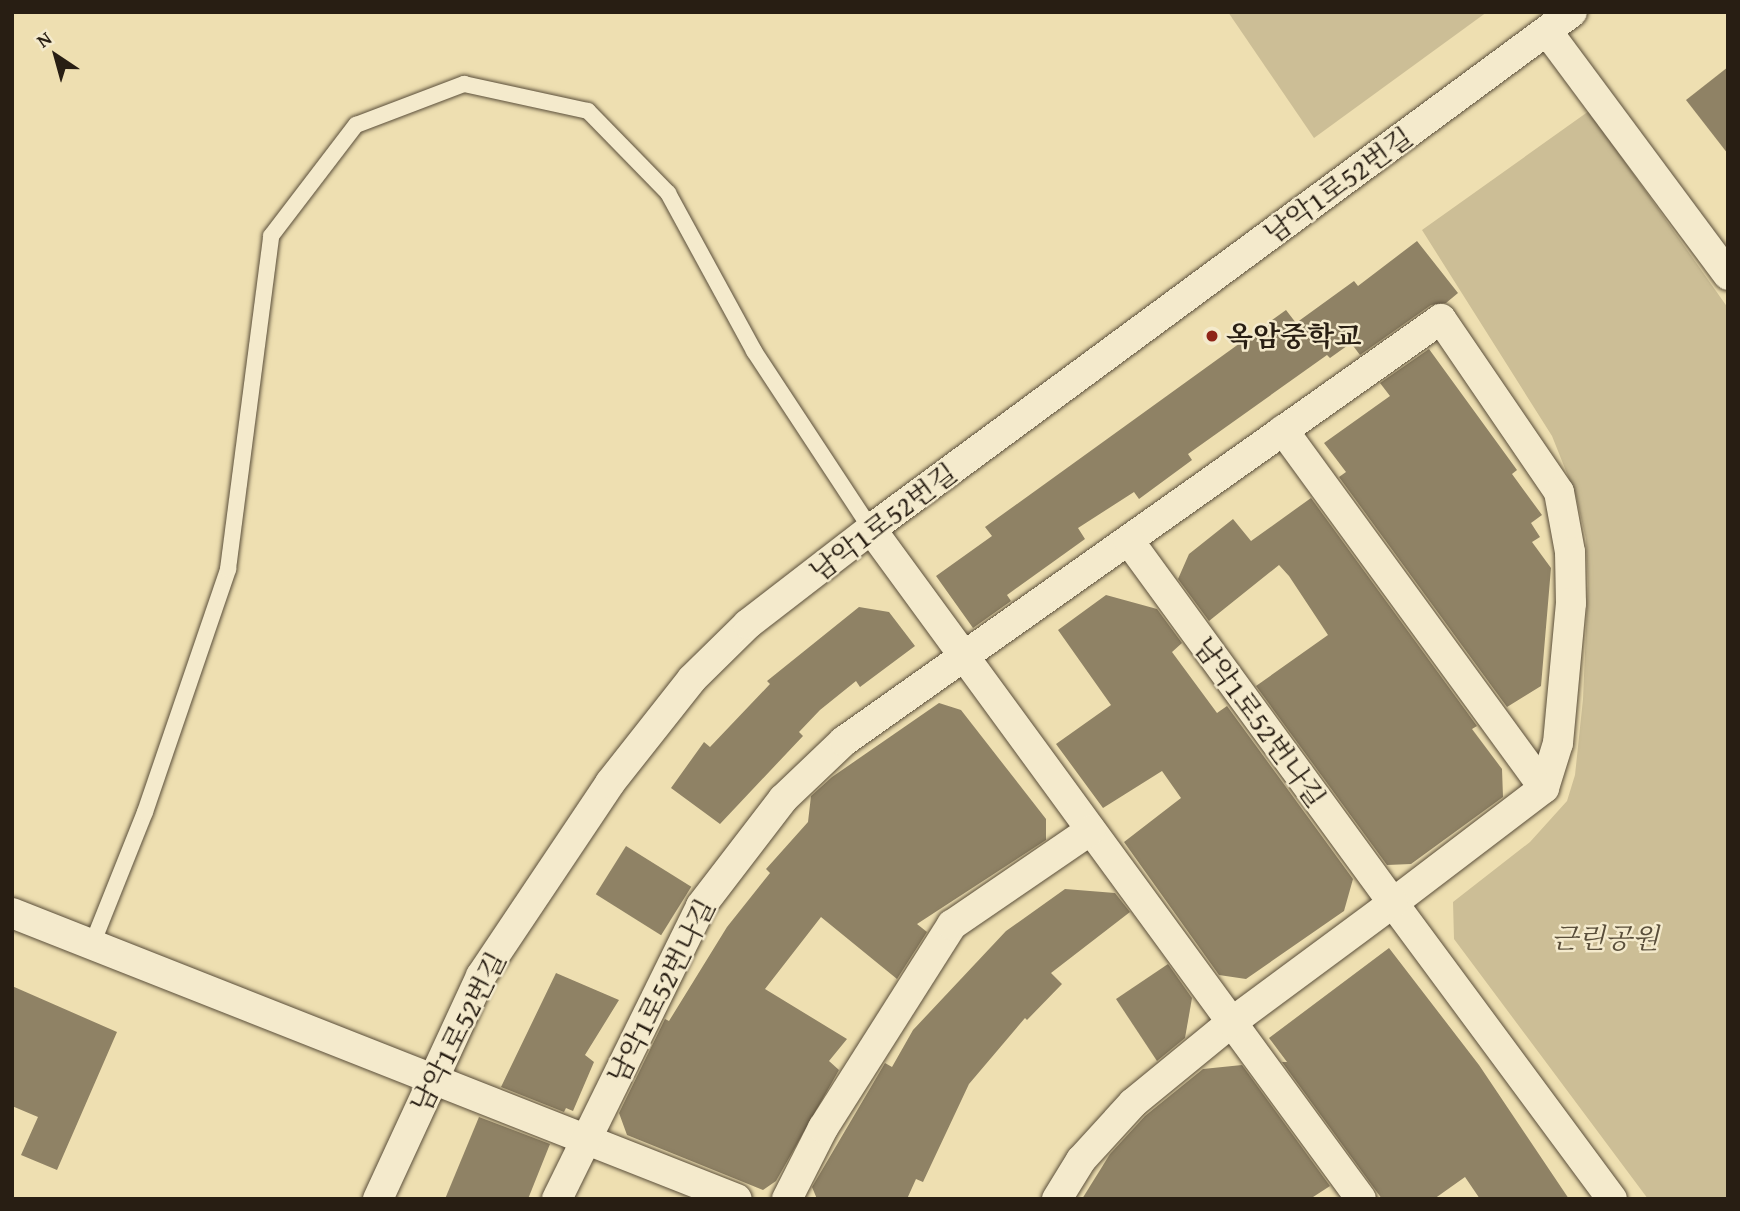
<!DOCTYPE html>
<meta charset="utf-8">
<style>
body{margin:0}
#map{position:relative;width:1740px;height:1211px;overflow:hidden;background:#eedfb1;font-family:"Gentium Book Plus","Noto Serif KR",serif}
div>[style]{position:absolute}
.green>*{inset:0;background:#ccbe96}
.building>*{inset:0;background:#8f8265;transform-origin:0 0}
.roads{filter:drop-shadow(0 0 2px #5a4e3a) drop-shadow(0 0 2px #5a4e3a)}
.service>*{height:16px;margin:-8px;padding:0 8px;transform-origin:8px;border-radius:8px;background:#f4eacc}
.minor>*{height:30px;margin:-15px;padding:0 15px;transform-origin:15px;border-radius:15px;background:#f4eacc}
.dots>*{width:19px;height:19px;translate:-50% -50%;box-sizing:border-box;border:4px solid #f4eacc;border-radius:50%}
span{translate:-50% -50%;white-space:nowrap;text-align:center;line-height:1.15;-webkit-text-stroke:5px #f4eacc;paint-order:stroke}
.street-label{font-size:28px;color:#281e13}
.poi-label{font-size:28px;color:#281e13;font-weight:700}
.left{translate:0 -50%;text-align:left}
.park-label{font-size:28px;color:#594e3a;font-style:italic}
.frame{position:absolute;inset:0;border:14px solid #281e13;pointer-events:none}
.north{position:absolute;left:21px;top:21px;width:70px;height:70px;-webkit-text-stroke:5px #f4eacc;paint-order:stroke;rotate:324deg;font-size:19px;font-weight:700;line-height:28px;text-align:center;color:#281e13}
.north::after{content:'';display:block;margin:auto;width:24px;height:32px;background:#281e13;clip-path:polygon(50% 0,100% 100%,50% 72%,0 100%)}
</style>
<div id="map">
<div class="green">
<div style="clip-path:polygon(1228px 12px,1487px 12px,1314px 138px)"></div>
<div style="clip-path:polygon(1589px 111px,1728px 308px,1728px 1199px,1648px 1199px,1454px 939px,1453px 902px,1530px 842px,1567px 801px,1575px 775px,1583px 699px,1588px 584px,1586px 539px,1576px 496px,1552px 436px,1422px 230px)"></div>
</div>
<div class="building">
<div style="clip-path:polygon(1728px 67px,1728px 154px,1686px 100px)"></div>
<div style="clip-path:polygon(1417px 241px,1458px 293px,1446px 303px,1431px 305px,1360px 355px,1351px 343px,1330px 358px,1327px 355px,1188px 454px,1192px 460px,1139px 499px,1134px 492px,1078px 528px,1085px 539px,1007px 595px,1011px 601px,973px 628px,936px 576px,992px 536px,985px 527px,1286px 310px,1296px 323px,1354px 281px,1358px 286px)"></div>
<div style="clip-path:polygon(1429px 349px,1517px 470px,1512px 474px,1542px 515px,1531px 523px,1540px 537px,1532px 542px,1551px 568px,1541px 686px,1507px 707px,1339px 477px,1346px 472px,1324px 443px,1390px 396px,1380px 383px)"></div>
<div style="clip-path:polygon(1311px 498px,1477px 726px,1472px 729px,1502px 769px,1503px 797px,1411px 864px,1387px 865px,1256px 686px,1328px 635px,1289px 576px,1279px 565px,1209px 621px,1178px 579px,1189px 554px,1233px 519px,1251px 541px)"></div>
<div style="clip-path:polygon(1106px 595px,1157px 609px,1182px 643px,1172px 652px,1217px 713px,1227px 706px,1353px 879px,1344px 911px,1246px 979px,1219px 975px,1124px 842px,1181px 798px,1162px 771px,1103px 808px,1056px 744px,1111px 705px,1058px 630px)"></div>
<div style="clip-path:polygon(859px 607px,889px 612px,915px 646px,860px 687px,856px 681px,820px 710px,799px 732px,803px 736px,720px 824px,671px 788px,704px 742px,710px 747px,770px 684px,767px 681px)"></div>
<div style="clip-path:polygon(939px 703px,961px 710px,1046px 819px,1046px 840px,917px 924px,927px 932px,897px 979px,821px 917px,765px 989px,847px 1039px,829px 1061px,839px 1070px,776px 1181px,763px 1190px,627px 1135px,619px 1113px,665px 1019px,669px 1021px,727px 927px,770px 873px,766px 869px,808px 822px,811px 796px,832px 777px)"></div>
<div style="left:626px;top:846px;width:77px;height:57px;rotate:32deg"></div>
<div style="clip-path:polygon(1065px 889px,1115px 893px,1130px 912px,1051px 973px,1062px 984px,1027px 1020px,1025px 1018px,969px 1084px,923px 1182px,916px 1179px,907px 1199px,817px 1199px,812px 1187px,885px 1063px,892px 1067px,913px 1030px,1006px 931px)"></div>
<div style="clip-path:polygon(1389px 948px,1479px 1065px,1569px 1199px,1480px 1199px,1465px 1177px,1434px 1199px,1382px 1199px,1282px 1062px,1287px 1062px,1269px 1038px)"></div>
<div style="clip-path:polygon(1168px 964px,1192px 998px,1185px 1038px,1157px 1061px,1116px 999px)"></div>
<div style="clip-path:polygon(556px 973px,619px 1000px,585px 1055px,594px 1062px,573px 1111px,566px 1108px,564px 1112px,501px 1087px)"></div>
<div style="clip-path:polygon(12px 986px,117px 1032px,57px 1170px,21px 1155px,38px 1117px,12px 1106px)"></div>
<div style="clip-path:polygon(1242px 1065px,1330px 1186px,1310px 1199px,1082px 1199px,1110px 1154px,1145px 1116px,1203px 1069px)"></div>
<div style="clip-path:polygon(479px 1117px,550px 1144px,528px 1199px,445px 1199px)"></div>
</div>
<div class="roads">
<div class="service">
<div style="left:91px;top:947px;width:145px;rotate:-68.2deg"></div>
<div style="left:145px;top:812px;width:257px;rotate:-71.1deg"></div>
<div style="left:228px;top:569px;width:336px;rotate:-82.6deg"></div>
<div style="left:271px;top:236px;width:140px;rotate:-52.6deg"></div>
<div style="left:356px;top:125px;width:116px;rotate:-20.8deg"></div>
<div style="left:464px;top:84px;width:127px;rotate:12.3deg"></div>
<div style="left:588px;top:111px;width:115px;rotate:45.7deg"></div>
<div style="left:668px;top:193px;width:180px;rotate:61.4deg"></div>
<div style="left:754px;top:351px;width:213px;rotate:56.7deg"></div>
</div>
<div class="minor">
<div style="left:1547px;top:31px;width:304px;rotate:53.4deg"></div>
<div style="left:1283px;top:430px;width:443px;rotate:53.9deg"></div>
<div style="left:871px;top:529px;width:830px;rotate:53.82deg"></div>
<div style="left:12px;top:913px;width:779px;rotate:21.53deg"></div>
<div style="left:378px;top:1199px;width:246px;rotate:-65.2deg"></div>
<div style="left:481px;top:976px;width:232px;rotate:-56.2deg"></div>
<div style="left:610px;top:783px;width:132px;rotate:-51.7deg"></div>
<div style="left:692px;top:679px;width:78px;rotate:-44.5deg"></div>
<div style="left:748px;top:624px;width:155px;rotate:-37.7deg"></div>
<div style="left:871px;top:529px;width:871px;rotate:-36.41deg"></div>
<div style="left:557px;top:1199px;width:326px;rotate:-63.8deg"></div>
<div style="left:701px;top:906px;width:135px;rotate:-52.5deg"></div>
<div style="left:783px;top:799px;width:84px;rotate:-43.6deg"></div>
<div style="left:844px;top:741px;width:731px;rotate:-35.26deg"></div>
<div style="left:1441px;top:319px;width:209px;rotate:55.7deg"></div>
<div style="left:1559px;top:492px;width:61px;rotate:79.6deg"></div>
<div style="left:1570px;top:552px;width:51px;rotate:88.9deg"></div>
<div style="left:1571px;top:603px;width:141px;rotate:95.3deg"></div>
<div style="left:1558px;top:743px;width:47px;rotate:107.3deg"></div>
<div style="left:1544px;top:788px;width:190px;rotate:142.7deg"></div>
<div style="left:1393px;top:903px;width:368px;rotate:53.5deg"></div>
<div style="left:787px;top:1199px;width:80px;rotate:-63.1deg"></div>
<div style="left:823px;top:1128px;width:241px;rotate:-57.6deg"></div>
<div style="left:952px;top:925px;width:168px;rotate:-34.4deg"></div>
<div style="left:1057px;top:1199px;width:46px;rotate:-58.4deg"></div>
<div style="left:1081px;top:1160px;width:77px;rotate:-47.6deg"></div>
<div style="left:1133px;top:1103px;width:128px;rotate:-39.3deg"></div>
<div style="left:1232px;top:1022px;width:200px;rotate:-36.5deg"></div>
<div style="left:1393px;top:903px;width:449px;rotate:-126.1deg"></div>
</div>
</div>
<div class="dots">
<div style="left:1212px;top:336px;background:#8f2418"></div>
</div>
<div class="street-label">
<span style="left:1338px;top:185px;rotate:-36deg">남악1로52번길</span>
<span style="left:883px;top:522px;rotate:-37deg">남악1로52번길</span>
<span style="left:1260px;top:722px;rotate:54deg">남악1로52번나길</span>
<span style="left:661px;top:991px;rotate:-63deg">남악1로52번나길</span>
<span style="left:458px;top:1032px;rotate:-63deg">남악1로52번길</span>
</div>
<div class="poi-label">
<span class="left" style="left:1226px;top:336px">옥암중학교</span>
</div>
<div class="park-label">
<span style="left:1605px;top:938px">근린공원</span>
</div>
<div class="frame"></div>
<div class="north">N</div>
</div>
